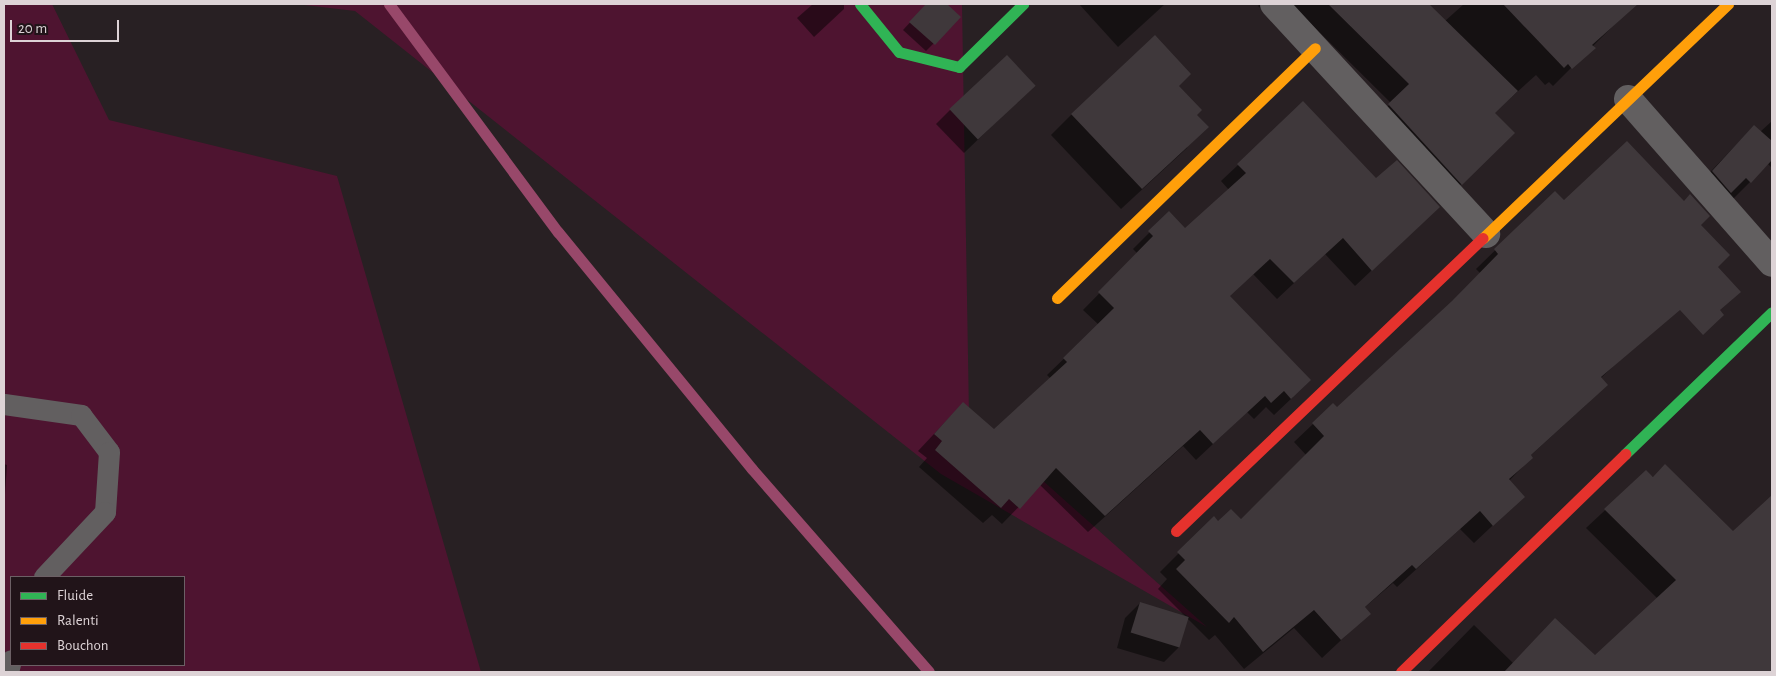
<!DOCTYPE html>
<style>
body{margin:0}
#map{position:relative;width:1776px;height:676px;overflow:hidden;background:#282023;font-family:"Alegreya Sans",sans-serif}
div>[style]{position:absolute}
.green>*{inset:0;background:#4e1430}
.shadow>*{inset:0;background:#0007}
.stream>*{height:11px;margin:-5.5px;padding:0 5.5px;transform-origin:5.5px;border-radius:5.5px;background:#98486a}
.building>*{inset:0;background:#3f383b;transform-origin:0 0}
.lane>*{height:21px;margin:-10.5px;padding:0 10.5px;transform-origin:10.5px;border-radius:10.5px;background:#625f60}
.street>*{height:28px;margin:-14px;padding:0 14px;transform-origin:14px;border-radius:14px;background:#625f60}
.fast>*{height:11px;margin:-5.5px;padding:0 5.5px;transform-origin:5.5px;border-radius:5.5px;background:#30b455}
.slow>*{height:11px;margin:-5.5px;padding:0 5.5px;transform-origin:5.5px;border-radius:5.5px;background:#ff9f0a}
.jam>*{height:11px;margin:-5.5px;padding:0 5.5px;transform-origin:5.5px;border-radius:5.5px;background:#e5322d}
span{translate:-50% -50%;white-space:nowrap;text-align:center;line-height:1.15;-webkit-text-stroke:4px #211419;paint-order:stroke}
.frame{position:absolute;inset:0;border:5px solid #ddd3d6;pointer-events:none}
.legend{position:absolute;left:10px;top:576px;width:175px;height:90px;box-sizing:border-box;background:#211419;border:1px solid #6c6065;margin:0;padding:6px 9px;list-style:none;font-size:15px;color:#ddd3d6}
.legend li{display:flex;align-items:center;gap:10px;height:25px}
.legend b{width:25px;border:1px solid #6c6065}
.scale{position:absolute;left:10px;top:20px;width:109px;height:22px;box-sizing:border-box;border:2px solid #ddd3d6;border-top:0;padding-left:6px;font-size:15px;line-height:18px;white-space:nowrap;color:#ddd3d6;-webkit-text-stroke:4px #211419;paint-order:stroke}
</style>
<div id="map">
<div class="green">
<div style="clip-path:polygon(evenodd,4px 4px,52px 4px,109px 120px,337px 176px,481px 672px,4px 672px,4px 4px,11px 577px,184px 577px,184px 665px,11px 665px,11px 577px)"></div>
<div style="clip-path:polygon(296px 4px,962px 4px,969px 415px,1207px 627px,941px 474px,355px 11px)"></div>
</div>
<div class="shadow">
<div style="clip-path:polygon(813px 4px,844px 4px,844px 9px,814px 37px,797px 18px)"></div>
<div style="clip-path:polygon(927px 4px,945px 4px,960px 17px,926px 51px,903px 30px)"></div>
<div style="clip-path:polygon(1079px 4px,1165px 4px,1118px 47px)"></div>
<div style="clip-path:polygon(1260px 4px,1427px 4px,1445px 21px,1464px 4px,1621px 4px,1628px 11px,1553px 86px,1549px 82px,1545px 85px,1536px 75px,1494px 113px,1513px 133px,1443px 202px,1371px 124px,1391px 103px,1300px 13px,1283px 29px,1258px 6px)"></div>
<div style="clip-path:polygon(1177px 86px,1195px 115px,1187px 148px,1121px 209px,1051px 135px,1072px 114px)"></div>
<div style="clip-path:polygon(1019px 100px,964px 153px,936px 124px,951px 109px)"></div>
<div style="clip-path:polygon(1772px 121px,1772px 168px,1768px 164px,1732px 200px,1694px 189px,1754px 126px,1760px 132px)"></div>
<div style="clip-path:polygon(1238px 165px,1376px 180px,1422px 223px,1355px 286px,1325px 254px,1277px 299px,1253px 274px,1229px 296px,1293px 397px,1274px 415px,1266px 407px,1254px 419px,1247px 412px,1196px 460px,1183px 446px,1088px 532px,1040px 485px,1002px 524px,992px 515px,983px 523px,919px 467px,927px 458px,918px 451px,963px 403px,994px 431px,1051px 379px,1047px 375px,1099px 325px,1083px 310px,1138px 254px,1133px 249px,1169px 213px,1185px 230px,1229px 190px,1221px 181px)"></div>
<div style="clip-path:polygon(1555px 192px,1564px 201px,1699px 225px,1623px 357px,1601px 378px,1588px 403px,1530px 456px,1531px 458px,1509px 481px,1523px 497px,1474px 543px,1460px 529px,1397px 587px,1393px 583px,1364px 608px,1369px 614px,1322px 658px,1294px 628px,1244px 669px,1215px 635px,1209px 640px,1187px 618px,1179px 647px,1164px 662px,1117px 648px,1125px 618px,1140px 603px,1186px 617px,1158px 589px,1167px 579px,1160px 572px,1214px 518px,1218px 523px,1241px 520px,1307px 456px,1294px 442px,1313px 424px,1337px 409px,1448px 306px,1480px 273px,1476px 269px)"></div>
<div style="clip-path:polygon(4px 464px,7px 465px,4px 508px)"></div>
<div style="clip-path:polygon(1646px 472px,1733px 533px,1772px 497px,1772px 672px,1428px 672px,1474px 625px,1513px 663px,1595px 656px,1658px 599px,1586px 528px)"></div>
</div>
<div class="stream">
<div style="left:389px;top:4px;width:284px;rotate:53.5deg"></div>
<div style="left:558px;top:232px;width:306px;rotate:50.7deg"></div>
<div style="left:752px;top:469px;width:269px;rotate:48.9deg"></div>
</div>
<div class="building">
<div style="clip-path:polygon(926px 4px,947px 4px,961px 17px,935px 45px,909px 22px)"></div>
<div style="clip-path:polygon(1328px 4px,1429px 4px,1518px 91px,1495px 113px,1515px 133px,1462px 185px,1388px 104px,1409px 84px)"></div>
<div style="clip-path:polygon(1503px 4px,1638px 4px,1592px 45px,1596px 48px,1572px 69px,1568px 64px,1564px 68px)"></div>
<div style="clip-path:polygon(1155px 35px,1191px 74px,1179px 86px,1202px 110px,1197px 115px,1209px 127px,1142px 189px,1071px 114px)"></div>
<div style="left:1007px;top:55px;width:42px;height:79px;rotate:47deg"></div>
<div style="clip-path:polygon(1303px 101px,1376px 178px,1397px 160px,1440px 207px,1372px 271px,1343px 238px,1294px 283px,1270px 259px,1230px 296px,1311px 380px,1291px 399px,1284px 391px,1271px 403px,1265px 396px,1213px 444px,1200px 430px,1105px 516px,1056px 468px,1020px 509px,1009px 499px,1001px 508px,935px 450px,942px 441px,934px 434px,963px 402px,994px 429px,1067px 362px,1063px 358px,1114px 308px,1098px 292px,1153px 236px,1148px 231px,1169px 211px,1185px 228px,1246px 173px,1237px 164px)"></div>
<div style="clip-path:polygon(1754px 125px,1772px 141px,1772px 160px,1751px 183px,1746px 178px,1731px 193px,1712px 171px)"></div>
<div style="clip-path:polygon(1627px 141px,1684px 201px,1690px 194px,1710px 216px,1701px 225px,1730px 255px,1718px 267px,1741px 292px,1720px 310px,1724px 315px,1703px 335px,1680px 310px,1601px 377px,1608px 385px,1531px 455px,1533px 458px,1509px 479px,1525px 497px,1493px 526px,1480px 511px,1416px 569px,1412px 565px,1365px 607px,1371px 614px,1341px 640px,1314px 610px,1263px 652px,1234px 617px,1229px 623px,1176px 569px,1185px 560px,1177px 552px,1214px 516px,1218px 521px,1231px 509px,1241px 519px,1324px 436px,1312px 423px,1333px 403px,1337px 407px,1452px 301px,1498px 254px,1494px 249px,1555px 191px,1564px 200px)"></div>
<div style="clip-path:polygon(1665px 464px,1733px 531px,1772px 495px,1772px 672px,1504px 672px,1555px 618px,1595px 655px,1676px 580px,1604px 509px,1646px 470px,1653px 477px)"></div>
<div style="left:1140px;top:602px;width:51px;height:32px;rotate:17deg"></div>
</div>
<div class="lane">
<div style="left:4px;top:404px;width:78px;rotate:8.1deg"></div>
<div style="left:81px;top:415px;width:46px;rotate:52.9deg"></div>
<div style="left:109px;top:452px;width:60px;rotate:93.8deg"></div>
<div style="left:105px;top:512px;width:89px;rotate:133.2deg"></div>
<div style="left:8px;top:672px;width:12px;rotate:-76deg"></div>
</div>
<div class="street">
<div style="left:1274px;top:4px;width:313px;rotate:47.3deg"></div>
<div style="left:1628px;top:99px;width:218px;rotate:48.7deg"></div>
</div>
<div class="fast">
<div style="left:860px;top:4px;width:62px;rotate:50.9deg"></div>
<div style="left:899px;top:52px;width:62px;rotate:14deg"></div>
<div style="left:959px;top:67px;width:90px;rotate:-44.5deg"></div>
<div style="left:1625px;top:454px;width:204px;rotate:-44deg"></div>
</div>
<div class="slow">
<div style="left:1483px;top:238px;width:339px;rotate:-43.7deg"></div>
<div style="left:1057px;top:298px;width:359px;rotate:-44.1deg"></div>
</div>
<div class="jam">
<div style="left:1176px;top:531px;width:424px;rotate:-43.7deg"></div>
<div style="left:1401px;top:672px;width:313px;rotate:-44.2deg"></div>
</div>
<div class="frame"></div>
<ul class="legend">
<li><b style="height:6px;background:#30b455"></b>Fluide</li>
<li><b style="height:6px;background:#ff9f0a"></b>Ralenti</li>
<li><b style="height:6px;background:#e5322d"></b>Bouchon</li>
</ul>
<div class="scale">20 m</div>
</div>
